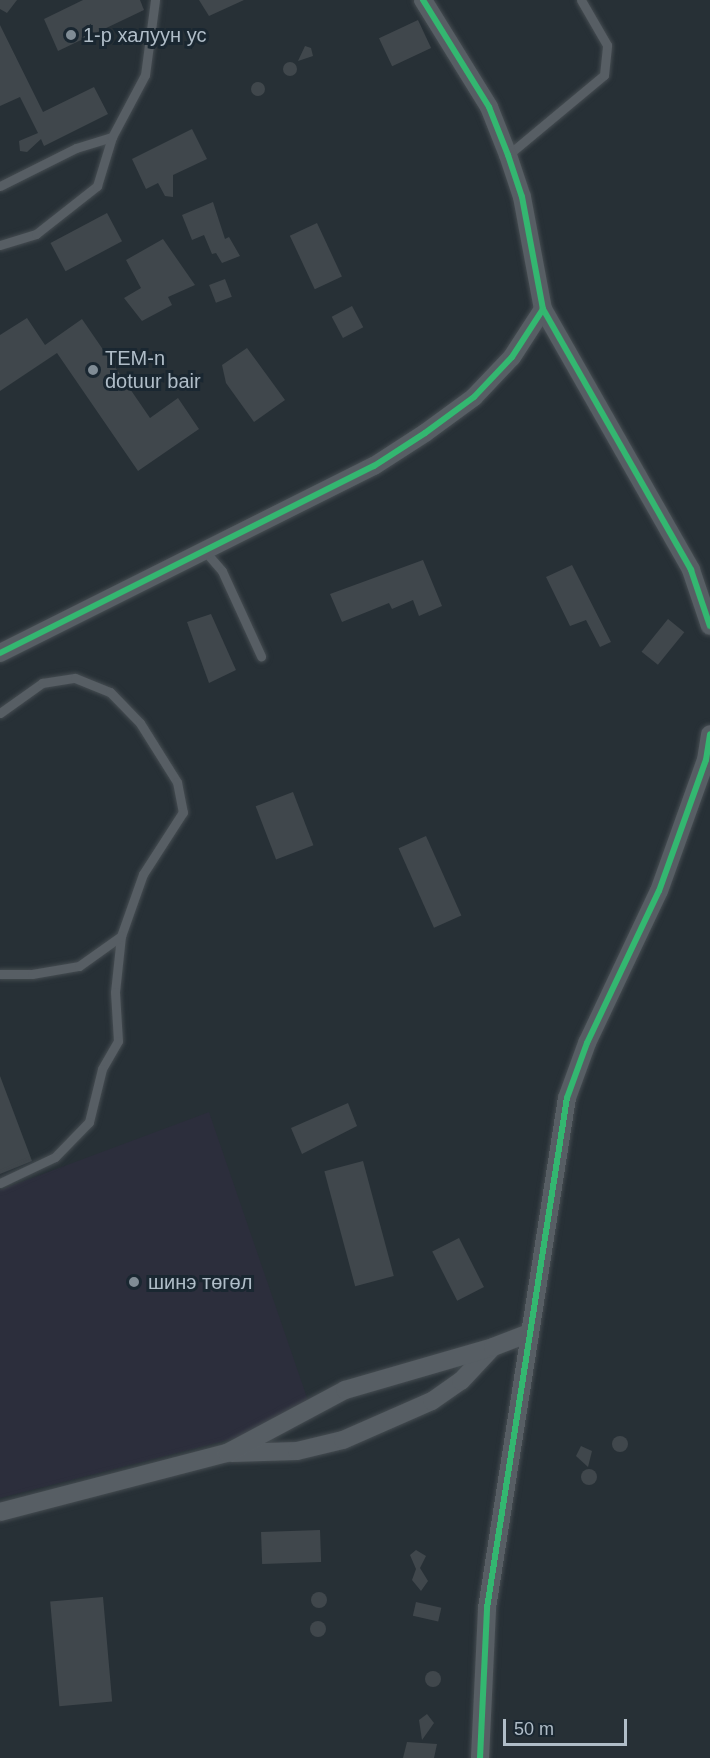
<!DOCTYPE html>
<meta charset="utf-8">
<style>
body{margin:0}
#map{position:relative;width:710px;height:1758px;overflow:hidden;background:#273036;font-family:Helvetica,sans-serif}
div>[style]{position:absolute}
.medical>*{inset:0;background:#2c2e3c}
.building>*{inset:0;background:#40474c;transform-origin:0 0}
.round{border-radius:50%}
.roads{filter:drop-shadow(0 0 2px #454c51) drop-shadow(0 0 2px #454c51)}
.lane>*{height:9px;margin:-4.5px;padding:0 4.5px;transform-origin:4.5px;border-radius:4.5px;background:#575e64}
.street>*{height:18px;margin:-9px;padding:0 9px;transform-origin:9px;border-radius:9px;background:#575e64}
.cycleway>*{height:6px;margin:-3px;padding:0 3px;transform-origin:3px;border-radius:3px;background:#33b770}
.dots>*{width:16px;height:16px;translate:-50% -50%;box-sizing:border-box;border:3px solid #1a2731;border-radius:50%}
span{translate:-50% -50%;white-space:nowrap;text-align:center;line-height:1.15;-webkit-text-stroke:6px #1a2731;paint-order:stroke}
.poi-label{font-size:20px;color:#b0bdc8}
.left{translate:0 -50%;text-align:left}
.scale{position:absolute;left:503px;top:1719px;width:124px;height:27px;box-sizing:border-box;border:3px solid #b0bdc8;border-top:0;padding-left:8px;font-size:18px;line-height:21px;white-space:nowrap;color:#b0bdc8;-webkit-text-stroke:4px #1a2731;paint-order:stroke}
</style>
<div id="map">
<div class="medical">
<div style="clip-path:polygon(209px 1112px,314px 1418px,0 1498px,0 1190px)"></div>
</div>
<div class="building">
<div style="clip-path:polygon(0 0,17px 0,7px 13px,0 9px)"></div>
<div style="clip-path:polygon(83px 0,140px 0,144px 10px,58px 51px,44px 19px)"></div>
<div style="clip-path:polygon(199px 0,244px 0,209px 16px)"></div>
<div style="left:418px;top:20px;width:31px;height:43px;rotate:65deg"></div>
<div style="clip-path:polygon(0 25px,43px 112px,94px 87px,108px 114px,44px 146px,41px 139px,27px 152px,20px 151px,19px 141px,38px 133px,20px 97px,0 106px)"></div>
<div style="clip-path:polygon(305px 46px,311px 48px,313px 56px,298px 61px)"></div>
<div class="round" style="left:283px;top:62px;width:14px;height:14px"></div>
<div class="round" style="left:251px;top:82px;width:14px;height:14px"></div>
<div style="clip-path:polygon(192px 129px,207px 159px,173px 175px,173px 197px,165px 196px,158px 183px,146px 189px,132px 159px)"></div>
<div style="clip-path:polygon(213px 202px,225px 239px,229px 237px,240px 256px,222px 263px,216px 253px,212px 254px,204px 235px,192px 240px,182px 215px)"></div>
<div style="left:107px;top:213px;width:32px;height:64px;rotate:62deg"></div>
<div style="left:317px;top:223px;width:59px;height:30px;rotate:65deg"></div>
<div style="clip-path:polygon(163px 239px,195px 285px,168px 297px,172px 305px,142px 321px,124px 298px,141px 288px,126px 260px)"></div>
<div style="left:225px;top:279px;width:19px;height:17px;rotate:69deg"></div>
<div style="left:352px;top:306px;width:24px;height:23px;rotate:62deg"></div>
<div style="clip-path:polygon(27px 318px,45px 345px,82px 319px,150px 418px,178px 398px,199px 429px,138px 471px,57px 353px,0 391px,0 335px)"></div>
<div style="clip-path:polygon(247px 348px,285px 400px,254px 422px,226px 383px,222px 365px)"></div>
<div style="clip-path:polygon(423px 560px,442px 606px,419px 616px,413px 600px,392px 609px,389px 603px,342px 622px,330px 594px)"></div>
<div style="clip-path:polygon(572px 565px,611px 642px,600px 647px,586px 620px,570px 626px,546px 577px)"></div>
<div style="clip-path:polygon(211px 614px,236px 670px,209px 683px,187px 622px)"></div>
<div style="left:668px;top:619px;width:21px;height:42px;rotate:39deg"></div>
<div style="left:293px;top:792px;width:57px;height:40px;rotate:69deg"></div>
<div style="left:426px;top:836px;width:87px;height:30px;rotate:66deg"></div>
<div style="clip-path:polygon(0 1076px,32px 1161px,0 1174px)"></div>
<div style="clip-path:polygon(348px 1103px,357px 1126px,302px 1154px,291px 1128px)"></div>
<div style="left:363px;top:1161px;width:119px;height:40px;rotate:75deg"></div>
<div style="left:459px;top:1238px;width:55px;height:30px;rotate:63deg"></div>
<div class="round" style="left:612px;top:1436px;width:16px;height:16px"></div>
<div style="clip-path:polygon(581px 1446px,592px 1451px,588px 1467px,576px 1456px)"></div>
<div class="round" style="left:581px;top:1469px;width:16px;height:16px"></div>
<div style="left:320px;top:1530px;width:32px;height:59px;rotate:88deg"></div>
<div style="clip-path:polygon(416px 1550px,426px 1556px,420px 1568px,428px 1581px,421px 1591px,412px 1580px,416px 1569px,410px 1555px)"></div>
<div class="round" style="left:311px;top:1592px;width:16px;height:16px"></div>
<div style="left:103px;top:1597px;width:105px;height:53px;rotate:85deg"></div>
<div style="left:416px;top:1602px;width:26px;height:14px;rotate:13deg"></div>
<div class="round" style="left:310px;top:1621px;width:16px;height:16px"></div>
<div class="round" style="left:425px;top:1671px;width:16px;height:16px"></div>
<div style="clip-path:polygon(427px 1714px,434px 1723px,422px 1740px,419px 1720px)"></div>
<div style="clip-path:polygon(407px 1742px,437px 1744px,434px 1758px,403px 1758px)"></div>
</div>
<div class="roads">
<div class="lane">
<div style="left:508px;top:155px;width:125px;rotate:-39.8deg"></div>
<div style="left:604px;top:75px;width:30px;rotate:-84deg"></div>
<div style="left:607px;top:45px;width:52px;rotate:-120deg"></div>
<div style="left:0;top:186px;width:85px;rotate:-26.6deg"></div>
<div style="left:76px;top:148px;width:38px;rotate:-17deg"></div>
<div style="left:0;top:245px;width:38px;rotate:-17deg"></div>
<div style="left:36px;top:234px;width:78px;rotate:-38.2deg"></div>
<div style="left:97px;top:186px;width:51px;rotate:-73deg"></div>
<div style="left:112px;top:137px;width:70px;rotate:-62deg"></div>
<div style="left:145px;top:75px;width:76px;rotate:-82.4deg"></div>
<div style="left:203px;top:549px;width:29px;rotate:49deg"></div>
<div style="left:222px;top:571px;width:94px;rotate:65.4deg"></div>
<div style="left:0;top:713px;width:52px;rotate:-35.5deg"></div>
<div style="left:42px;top:683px;width:33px;rotate:-9deg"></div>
<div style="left:75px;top:678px;width:38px;rotate:22deg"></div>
<div style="left:110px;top:692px;width:43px;rotate:45.9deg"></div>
<div style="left:140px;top:723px;width:70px;rotate:57.9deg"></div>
<div style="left:177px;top:782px;width:31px;rotate:79deg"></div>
<div style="left:183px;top:812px;width:74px;rotate:122.8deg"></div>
<div style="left:143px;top:874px;width:66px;rotate:109.5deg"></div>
<div style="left:121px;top:936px;width:56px;rotate:96.1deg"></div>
<div style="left:115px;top:992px;width:49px;rotate:86.5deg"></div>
<div style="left:118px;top:1041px;width:32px;rotate:120deg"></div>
<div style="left:102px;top:1069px;width:55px;rotate:103.8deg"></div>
<div style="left:89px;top:1122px;width:49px;rotate:134.2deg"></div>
<div style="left:55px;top:1157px;width:61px;rotate:154.7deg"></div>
<div style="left:0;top:974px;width:32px"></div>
<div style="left:32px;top:974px;width:48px;rotate:-9.7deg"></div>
<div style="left:79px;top:966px;width:52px;rotate:-35.5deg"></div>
</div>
<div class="street">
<div style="left:423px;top:0;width:126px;rotate:58.3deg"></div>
<div style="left:489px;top:107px;width:52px;rotate:68.4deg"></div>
<div style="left:508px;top:155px;width:44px;rotate:71.6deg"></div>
<div style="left:522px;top:197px;width:114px;rotate:79.4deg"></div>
<div style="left:543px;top:309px;width:300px;rotate:60.4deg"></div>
<div style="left:691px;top:570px;width:59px;rotate:71.3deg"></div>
<div style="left:0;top:653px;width:418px;rotate:-26.6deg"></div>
<div style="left:374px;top:466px;width:61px;rotate:-32.9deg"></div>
<div style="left:425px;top:433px;width:61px;rotate:-36.3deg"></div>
<div style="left:474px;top:397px;width:55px;rotate:-46.5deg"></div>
<div style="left:512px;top:357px;width:57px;rotate:-57.1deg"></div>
<div style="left:232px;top:1453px;width:65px;rotate:-1.8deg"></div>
<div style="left:297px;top:1451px;width:47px;rotate:-13.4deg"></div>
<div style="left:343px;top:1440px;width:97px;rotate:-23.7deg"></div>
<div style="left:432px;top:1401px;width:35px;rotate:-35deg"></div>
<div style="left:461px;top:1381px;width:45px;rotate:-46.8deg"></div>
<div style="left:0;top:1512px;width:235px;rotate:-14.6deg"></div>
<div style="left:227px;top:1453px;width:134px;rotate:-28.1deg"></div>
<div style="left:345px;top:1390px;width:154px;rotate:-16.2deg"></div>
<div style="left:493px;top:1347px;width:39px;rotate:-21deg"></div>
<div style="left:480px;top:1758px;width:150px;rotate:-87.3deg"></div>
<div style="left:487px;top:1608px;width:516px;rotate:-81.09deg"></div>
<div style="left:567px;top:1098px;width:59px;rotate:-70deg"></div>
<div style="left:587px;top:1043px;width:168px;rotate:-64.7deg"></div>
<div style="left:659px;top:891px;width:139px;rotate:-70.3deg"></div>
<div style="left:706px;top:760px;width:26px;rotate:-81deg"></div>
</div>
</div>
<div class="cycleway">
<div style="left:423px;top:0;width:126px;rotate:58.3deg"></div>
<div style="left:489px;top:107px;width:52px;rotate:68.4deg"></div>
<div style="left:508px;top:155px;width:44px;rotate:71.6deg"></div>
<div style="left:522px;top:197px;width:114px;rotate:79.4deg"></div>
<div style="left:543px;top:309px;width:300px;rotate:60.4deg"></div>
<div style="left:691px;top:570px;width:59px;rotate:71.3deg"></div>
<div style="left:0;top:653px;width:418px;rotate:-26.6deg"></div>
<div style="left:374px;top:466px;width:61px;rotate:-32.9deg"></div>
<div style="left:425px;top:433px;width:61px;rotate:-36.3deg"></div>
<div style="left:474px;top:397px;width:55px;rotate:-46.5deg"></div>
<div style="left:512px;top:357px;width:57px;rotate:-57.1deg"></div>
<div style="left:480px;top:1758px;width:150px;rotate:-87.3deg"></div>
<div style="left:487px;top:1608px;width:516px;rotate:-81.09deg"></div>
<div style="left:567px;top:1098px;width:59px;rotate:-70deg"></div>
<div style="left:587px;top:1043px;width:168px;rotate:-64.7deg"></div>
<div style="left:659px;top:891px;width:139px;rotate:-70.3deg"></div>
<div style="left:706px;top:760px;width:26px;rotate:-81deg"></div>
</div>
<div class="dots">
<div style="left:71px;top:35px;background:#808c95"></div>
<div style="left:93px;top:370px;background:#808c95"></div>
<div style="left:134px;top:1282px;background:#808c95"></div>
</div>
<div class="poi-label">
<span class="left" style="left:83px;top:35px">1-р халуун ус</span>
<span class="left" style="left:105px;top:370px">TEM-n<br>dotuur bair</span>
<span class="left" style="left:148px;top:1282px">шинэ төгөл</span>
</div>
<div class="scale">50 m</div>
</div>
